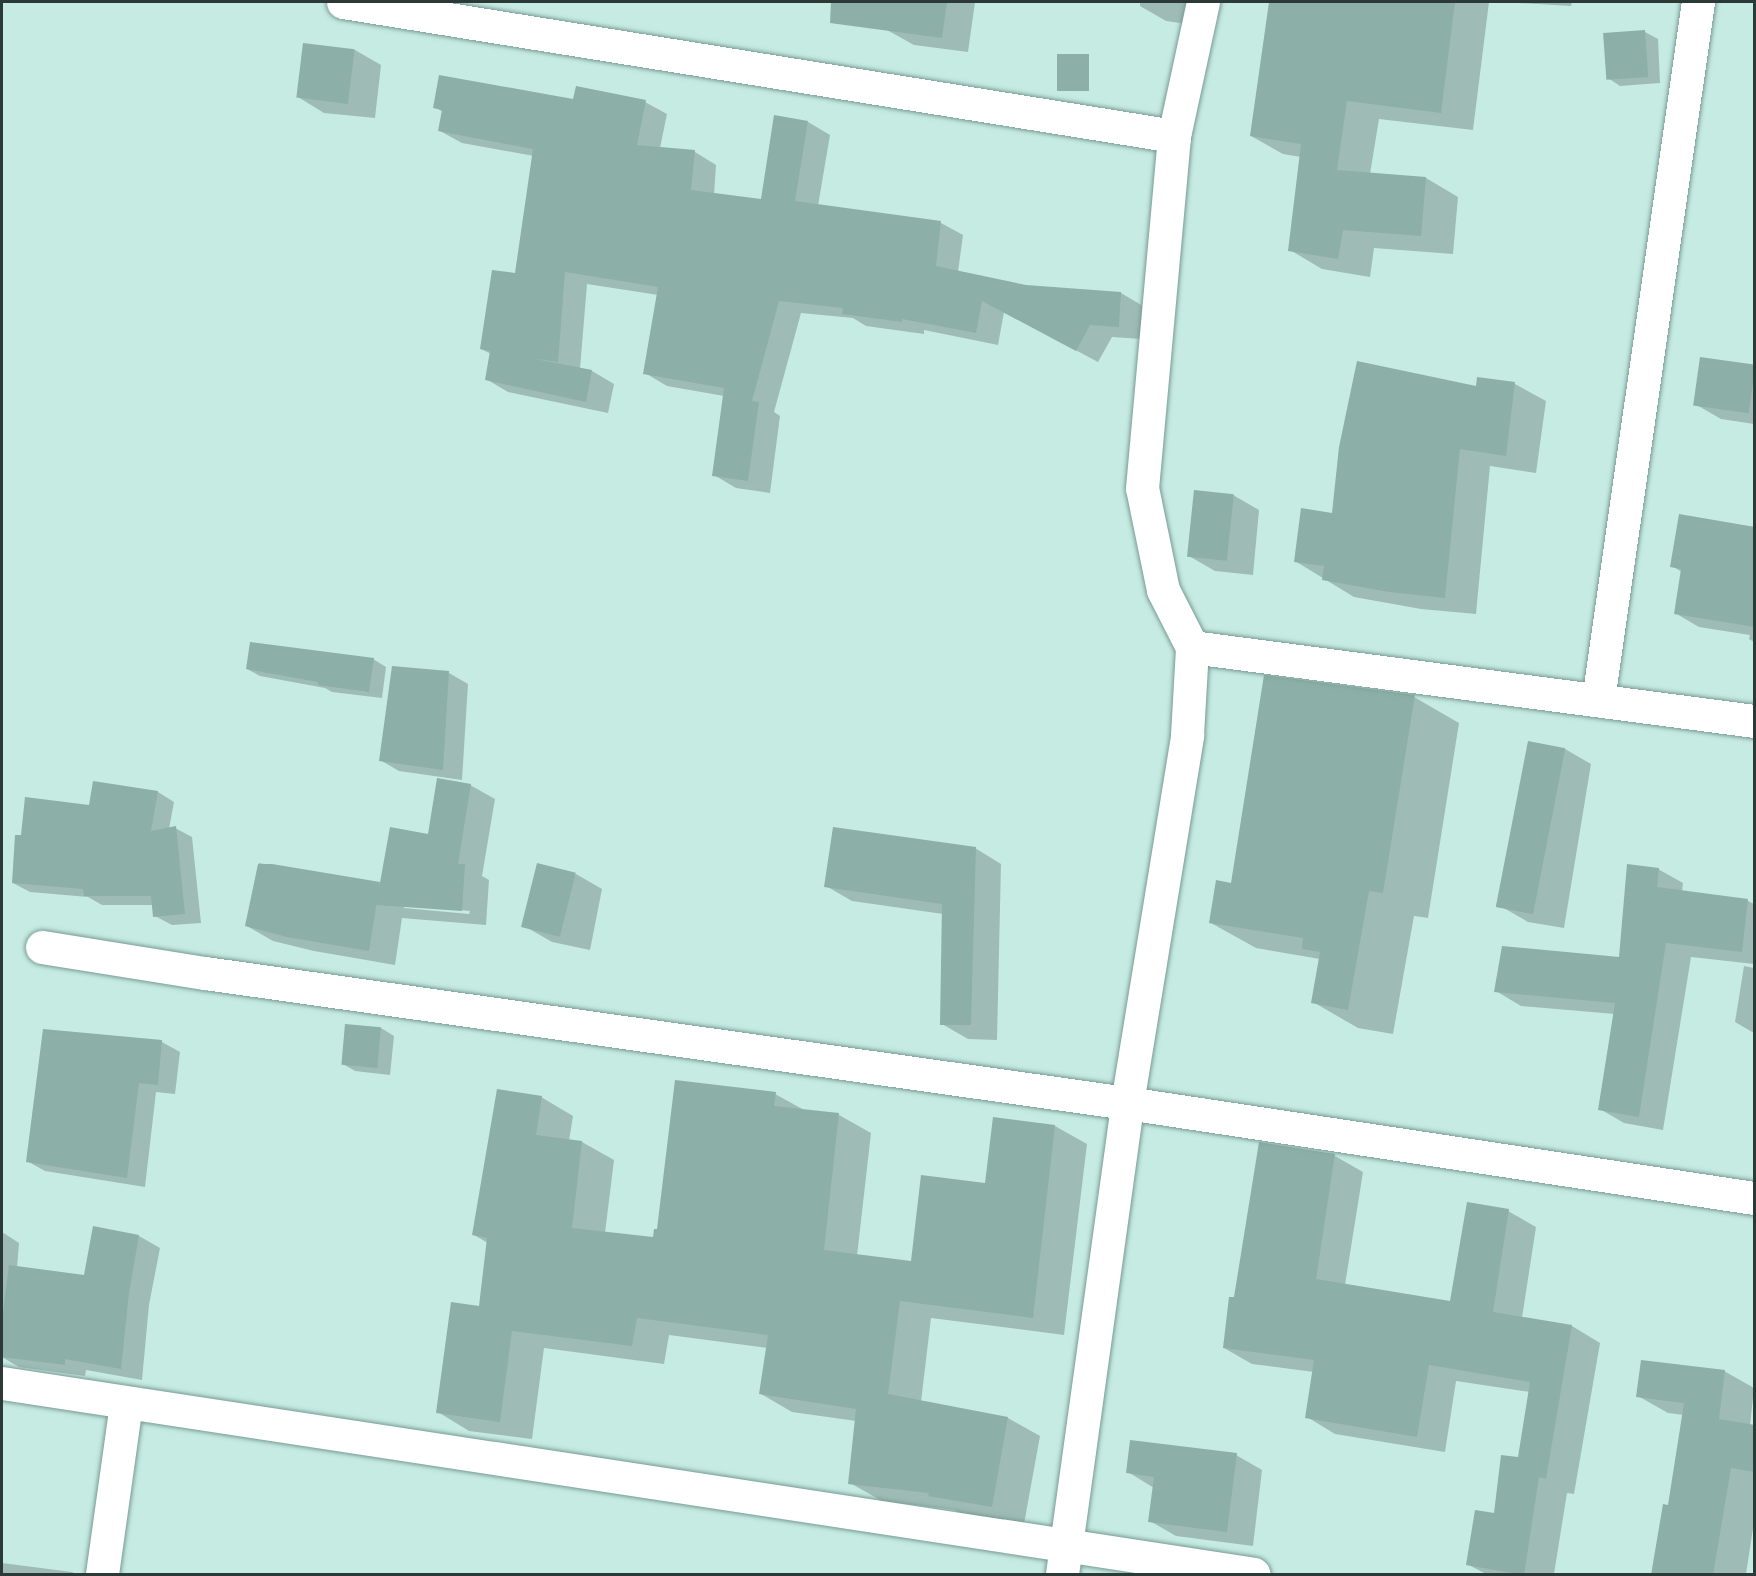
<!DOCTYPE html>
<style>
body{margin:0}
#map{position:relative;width:1756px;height:1576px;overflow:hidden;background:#c6ebe3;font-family:Inter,sans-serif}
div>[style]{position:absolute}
.shadow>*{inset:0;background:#0003}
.building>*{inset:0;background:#8cafa8;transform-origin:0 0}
.roads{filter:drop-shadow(0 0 2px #789b94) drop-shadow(0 0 2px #789b94)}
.minor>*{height:33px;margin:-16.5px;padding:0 16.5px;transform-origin:16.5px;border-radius:16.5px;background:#fff}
span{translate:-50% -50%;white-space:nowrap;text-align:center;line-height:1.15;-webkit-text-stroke:4.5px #fff;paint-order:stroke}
.frame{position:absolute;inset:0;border:3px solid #2c3a37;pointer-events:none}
</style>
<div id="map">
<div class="shadow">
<div style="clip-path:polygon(891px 2px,975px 2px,968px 52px,914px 45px,887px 30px)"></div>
<div style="clip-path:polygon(1140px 2px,1211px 2px,1207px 27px,1166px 21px,1140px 6px)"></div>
<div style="clip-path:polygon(1271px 2px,1489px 2px,1473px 130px,1379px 119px,1370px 174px,1426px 178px,1458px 197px,1453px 254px,1374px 248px,1370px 277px,1322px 269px,1290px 250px,1301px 157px,1283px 154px,1251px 136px)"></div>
<div style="clip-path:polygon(1501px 2px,1572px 2px,1571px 6px)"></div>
<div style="clip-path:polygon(1645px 32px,1658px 39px,1660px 83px,1620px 86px,1608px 78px)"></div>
<div style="clip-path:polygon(305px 45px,355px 50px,381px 65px,375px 118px,324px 113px,298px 97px)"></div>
<div style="clip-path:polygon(574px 101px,645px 102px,667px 114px,660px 148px,695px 152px,716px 165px,714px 195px,762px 201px,808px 122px,830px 135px,818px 206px,941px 223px,963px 235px,958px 272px,1025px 287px,1121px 293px,1143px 306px,1141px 339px,1112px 337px,1098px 362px,1004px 312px,998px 345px,924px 330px,924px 334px,866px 326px,853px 318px,801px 313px,774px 412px,780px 416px,770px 493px,736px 488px,714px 475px,724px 396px,667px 386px,645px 373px,658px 295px,587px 284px,580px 369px,592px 371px,614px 384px,608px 413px,508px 392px,486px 379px,491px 354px,481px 349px,516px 275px,534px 156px,462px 143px,440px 131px,443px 112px,435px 107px)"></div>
<div style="clip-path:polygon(1754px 366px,1754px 424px,1721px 419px,1695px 404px)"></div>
<div style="clip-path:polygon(1479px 378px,1515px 384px,1546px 401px,1536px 473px,1490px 466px,1476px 614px,1421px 609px,1354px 597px,1295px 561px,1333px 515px,1477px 387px)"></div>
<div style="clip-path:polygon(1233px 495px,1259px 510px,1253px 575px,1215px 571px,1189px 556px)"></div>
<div style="clip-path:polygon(1754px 528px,1754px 642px,1749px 639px,1750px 635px,1699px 627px,1675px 613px,1682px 572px,1672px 566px)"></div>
<div style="clip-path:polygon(373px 659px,386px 667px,382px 698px,332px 692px,325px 688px,260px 676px,247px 669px)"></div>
<div style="clip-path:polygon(449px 673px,468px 684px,462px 780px,399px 771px,380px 760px)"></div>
<div style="clip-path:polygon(1414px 697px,1459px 723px,1428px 918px,1414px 916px,1393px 1034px,1358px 1028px,1313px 1002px,1320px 959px,1256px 948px,1211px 923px,1233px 884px)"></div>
<div style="clip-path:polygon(1565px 749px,1591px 764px,1564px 928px,1528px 922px,1502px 907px)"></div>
<div style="clip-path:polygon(94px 782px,158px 792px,174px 802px,169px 829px,175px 828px,192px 837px,201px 923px,172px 925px,155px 916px,154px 905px,102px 905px,88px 897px,30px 892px,13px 883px,22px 837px,91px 807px)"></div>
<div style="clip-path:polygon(evenodd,470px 785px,495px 799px,482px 876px,489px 880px,486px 925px,402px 918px,395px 965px,314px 951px,273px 941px,247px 926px,259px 863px,381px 885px,429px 836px,470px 785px,404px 905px,470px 911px,469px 914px,404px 908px,404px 905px)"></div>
<div style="clip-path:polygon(975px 848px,1001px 864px,997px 1040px,968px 1039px,942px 1024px,943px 914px,852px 901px,826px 886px)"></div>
<div style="clip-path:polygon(1658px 869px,1683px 883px,1682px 892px,1748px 901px,1754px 904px,1754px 964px,1691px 957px,1663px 1130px,1624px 1123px,1600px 1109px,1615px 1014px,1521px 1006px,1496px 991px,1620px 958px)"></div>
<div style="clip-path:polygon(576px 874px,602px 889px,590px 950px,552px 942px,526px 927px)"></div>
<div style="clip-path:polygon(1744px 966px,1754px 968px,1754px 1033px,1735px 1022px)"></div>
<div style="clip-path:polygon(347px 1025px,381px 1028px,394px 1036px,390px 1075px,355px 1071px,343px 1064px)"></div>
<div style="clip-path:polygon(45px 1031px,162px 1042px,180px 1052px,175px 1094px,156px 1092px,145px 1187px,45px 1171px,27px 1161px)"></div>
<div style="clip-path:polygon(775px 1094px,806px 1111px,839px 1115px,871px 1133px,857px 1256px,912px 1263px,987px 1185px,1055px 1126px,1087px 1144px,1064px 1335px,931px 1318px,921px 1402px,1008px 1418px,1040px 1436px,1024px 1524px,962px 1514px,955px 1510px,882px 1501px,850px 1483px,856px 1421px,792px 1412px,761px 1394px,767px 1348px,669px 1335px,664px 1364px,544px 1348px,532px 1439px,469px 1431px,438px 1412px,481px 1308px,488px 1243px,474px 1235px,541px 1097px,573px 1116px,569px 1141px,582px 1142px,614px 1160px,605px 1233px,654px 1239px,658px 1231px)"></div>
<div style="clip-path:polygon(1335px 1156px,1363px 1172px,1345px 1285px,1451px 1303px,1508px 1211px,1536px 1227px,1522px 1318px,1572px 1326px,1600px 1343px,1574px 1494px,1567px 1493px,1554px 1574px,1486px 1574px,1467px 1564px,1495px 1514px,1520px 1459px,1530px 1392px,1456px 1381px,1445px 1452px,1335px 1434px,1307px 1417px,1314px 1372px,1252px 1364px,1224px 1348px,1235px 1299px)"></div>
<div style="clip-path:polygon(94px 1228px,139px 1236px,160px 1248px,149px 1305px,142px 1380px,86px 1370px,85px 1376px,19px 1367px,2px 1357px,2px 1232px,19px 1243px,17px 1268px,85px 1277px)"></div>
<div style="clip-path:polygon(1724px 1371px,1754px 1388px,1750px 1426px,1754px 1426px,1754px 1522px,1746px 1574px,1653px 1574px,1670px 1507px,1684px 1415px,1668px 1413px,1638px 1396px)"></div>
<div style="clip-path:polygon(1236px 1455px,1262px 1470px,1253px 1546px,1176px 1536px,1150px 1521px,1154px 1488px,1128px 1472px)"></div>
<div style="clip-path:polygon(2px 1563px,72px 1572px,76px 1574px,2px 1574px)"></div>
</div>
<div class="building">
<div style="clip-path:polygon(831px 2px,947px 2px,942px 38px,830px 23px)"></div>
<div style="clip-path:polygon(1269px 2px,1455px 2px,1441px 113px,1347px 101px,1337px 170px,1426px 177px,1421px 236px,1343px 230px,1338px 259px,1288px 251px,1301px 144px,1250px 136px)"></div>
<div style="left:1645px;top:30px;width:47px;height:42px;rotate:86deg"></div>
<div style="left:303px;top:43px;width:52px;height:55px;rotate:7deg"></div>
<div style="left:1057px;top:54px;width:32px;height:37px"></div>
<div style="clip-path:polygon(439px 75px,573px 99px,576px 86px,646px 100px,637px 145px,695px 150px,691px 190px,761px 199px,774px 115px,808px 121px,795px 201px,941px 221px,936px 266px,1026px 285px,1121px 292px,1119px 327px,1090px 325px,1076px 351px,982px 301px,976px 333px,902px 319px,902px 322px,842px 314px,843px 308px,779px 301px,752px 401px,759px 402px,748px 481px,712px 476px,724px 388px,643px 374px,658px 287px,565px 272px,558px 362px,530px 358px,592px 370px,586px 402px,485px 380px,490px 351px,480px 349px,492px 270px,515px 273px,533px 149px,438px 131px,442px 110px,433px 108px)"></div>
<div style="left:1700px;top:357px;width:56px;height:49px;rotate:8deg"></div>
<div style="clip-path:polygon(1357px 361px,1476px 386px,1477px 377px,1515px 382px,1506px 456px,1460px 449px,1445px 598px,1389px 592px,1322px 580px,1324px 566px,1294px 562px,1301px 508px,1332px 513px,1339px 447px)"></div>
<div style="left:1194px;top:490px;width:40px;height:67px;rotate:6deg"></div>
<div style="clip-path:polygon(1679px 514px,1755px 527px,1755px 627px,1674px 614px,1681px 569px,1670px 567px)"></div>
<div style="clip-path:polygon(250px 642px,374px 658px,369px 692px,318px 685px,318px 682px,246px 669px)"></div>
<div style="clip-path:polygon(392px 666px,449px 671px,443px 770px,379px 761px)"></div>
<div style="clip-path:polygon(1264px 675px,1415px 695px,1383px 893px,1369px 891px,1348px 1010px,1311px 1003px,1320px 952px,1302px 949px,1303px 938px,1209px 923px,1216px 880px,1231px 883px)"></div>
<div style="left:1528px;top:741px;width:38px;height:169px;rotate:11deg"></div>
<div style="clip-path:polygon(437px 778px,471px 784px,458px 864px,465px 864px,462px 911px,376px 905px,390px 827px,428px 834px)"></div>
<div style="clip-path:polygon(93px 781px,158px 791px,151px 831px,176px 826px,185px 914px,153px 917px,151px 896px,84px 896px,83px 889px,12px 883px,15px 835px,21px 835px,25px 797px,89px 805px)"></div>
<div style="clip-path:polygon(833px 827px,976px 847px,971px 1025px,940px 1025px,942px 904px,824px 887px)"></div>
<div style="left:537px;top:863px;width:40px;height:66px;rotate:14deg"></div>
<div style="clip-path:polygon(258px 864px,272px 864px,380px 882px,369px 951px,287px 937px,245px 926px)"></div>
<div style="clip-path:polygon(1627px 864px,1659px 868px,1657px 887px,1748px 899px,1742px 952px,1666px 943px,1639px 1117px,1598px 1110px,1615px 1003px,1494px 992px,1502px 946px,1619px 957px)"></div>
<div style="left:345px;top:1024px;width:36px;height:41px;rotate:5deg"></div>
<div style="clip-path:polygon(43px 1029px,162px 1040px,158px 1085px,139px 1083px,127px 1178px,26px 1162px)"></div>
<div style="clip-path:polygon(675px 1080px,776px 1092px,774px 1106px,839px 1113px,824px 1250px,911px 1261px,921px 1175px,985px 1183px,993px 1117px,1055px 1125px,1033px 1318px,900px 1301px,888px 1394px,1008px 1417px,992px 1507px,928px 1496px,929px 1493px,848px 1484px,856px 1409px,759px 1394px,768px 1335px,637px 1318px,632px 1346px,512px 1331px,500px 1422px,436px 1413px,451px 1302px,479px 1306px,487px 1238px,472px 1235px,497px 1089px,542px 1096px,536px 1135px,582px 1141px,572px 1228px,653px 1237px,654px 1229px,657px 1229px)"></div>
<div style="clip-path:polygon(1259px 1142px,1335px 1154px,1316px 1279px,1450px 1301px,1467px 1202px,1509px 1209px,1493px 1312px,1572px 1325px,1546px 1479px,1539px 1477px,1524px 1575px,1466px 1565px,1475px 1510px,1494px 1513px,1501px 1455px,1518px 1457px,1530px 1382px,1429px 1365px,1417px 1437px,1305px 1418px,1314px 1360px,1223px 1348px,1229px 1297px,1234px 1297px)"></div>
<div style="clip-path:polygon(93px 1226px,139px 1235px,129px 1293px,121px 1369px,65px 1359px,65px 1365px,2px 1357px,2px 1320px,9px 1265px,84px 1275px)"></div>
<div style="clip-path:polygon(1641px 1360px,1725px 1370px,1719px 1419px,1755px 1425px,1755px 1472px,1731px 1468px,1713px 1575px,1651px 1575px,1663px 1504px,1668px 1505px,1684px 1403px,1636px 1397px)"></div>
<div style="clip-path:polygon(1130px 1440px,1237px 1453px,1227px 1532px,1148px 1522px,1154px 1477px,1126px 1473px)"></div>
</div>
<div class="roads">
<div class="minor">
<div style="left:343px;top:2px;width:842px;rotate:9.16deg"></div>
<div style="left:1192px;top:647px;width:567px;rotate:7.5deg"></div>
<div style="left:1598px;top:700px;width:705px;rotate:-81.85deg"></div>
<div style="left:42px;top:947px;width:165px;rotate:9.1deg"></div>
<div style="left:205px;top:973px;width:931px;rotate:8.03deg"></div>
<div style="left:1127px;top:1103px;width:634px;rotate:8.62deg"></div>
<div style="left:2px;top:1383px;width:1266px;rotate:8.67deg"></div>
<div style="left:102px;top:1574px;width:173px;rotate:-82deg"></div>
<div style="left:1062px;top:1574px;width:475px;rotate:-82.1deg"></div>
<div style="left:1127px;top:1103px;width:373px;rotate:-80.7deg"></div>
<div style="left:1187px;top:735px;width:88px;rotate:-86.7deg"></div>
<div style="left:1192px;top:647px;width:64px;rotate:-117deg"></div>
<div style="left:1163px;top:590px;width:104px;rotate:-101.6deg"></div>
<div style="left:1142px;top:488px;width:353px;rotate:-84.8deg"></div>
<div style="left:1174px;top:136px;width:137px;rotate:-77.8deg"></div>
</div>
</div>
<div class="frame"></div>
</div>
